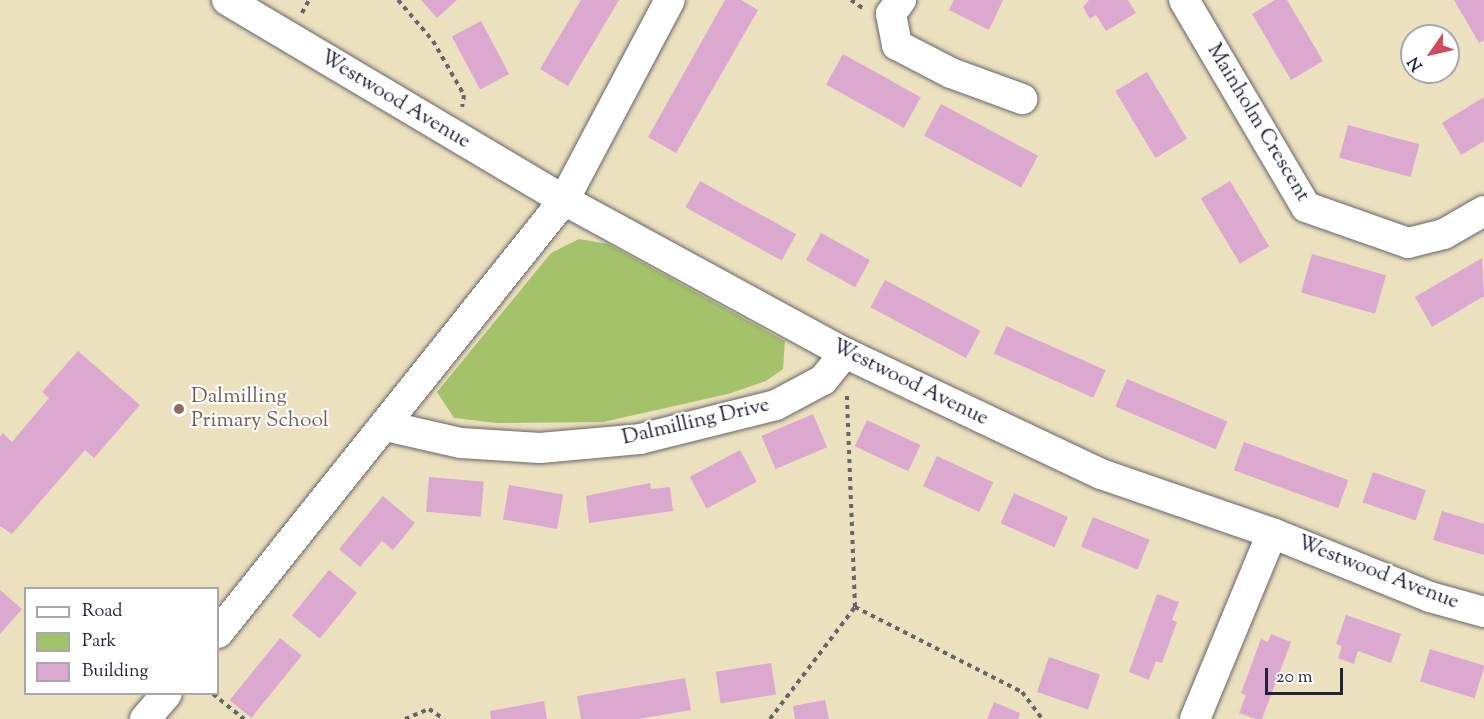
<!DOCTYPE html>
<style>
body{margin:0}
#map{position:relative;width:1484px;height:719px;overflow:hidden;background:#ebe1be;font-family:"Sorts Mill Goudy",serif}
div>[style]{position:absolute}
.green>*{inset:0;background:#a3c26a}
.building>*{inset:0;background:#dba8d0;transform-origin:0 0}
.path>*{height:4px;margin-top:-2px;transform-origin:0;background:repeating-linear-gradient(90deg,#686569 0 4.5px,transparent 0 9px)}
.roads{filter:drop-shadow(0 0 2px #686569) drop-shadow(0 0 2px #686569)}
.street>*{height:30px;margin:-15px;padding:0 15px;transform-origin:15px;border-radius:15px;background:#fff}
.dots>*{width:16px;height:16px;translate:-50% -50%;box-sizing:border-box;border:3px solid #fff;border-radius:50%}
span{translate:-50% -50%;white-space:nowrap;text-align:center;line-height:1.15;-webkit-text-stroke:4.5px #fff;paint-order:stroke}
.street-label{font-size:21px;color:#22223b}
.education-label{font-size:21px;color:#785e54}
.left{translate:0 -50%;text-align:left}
.legend{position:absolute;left:24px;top:587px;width:195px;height:108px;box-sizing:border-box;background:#fff;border:2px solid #a7a7b1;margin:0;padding:8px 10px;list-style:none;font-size:18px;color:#22223b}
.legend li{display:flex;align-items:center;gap:12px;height:30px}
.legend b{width:30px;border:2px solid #a7a7b1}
.north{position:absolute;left:1400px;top:24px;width:60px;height:60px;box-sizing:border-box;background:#fff;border:2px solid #a7a7b1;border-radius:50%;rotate:236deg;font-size:16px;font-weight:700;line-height:24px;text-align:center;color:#22223b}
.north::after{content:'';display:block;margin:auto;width:21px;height:27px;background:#d1495b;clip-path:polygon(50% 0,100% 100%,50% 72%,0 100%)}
.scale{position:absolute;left:1265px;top:668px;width:78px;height:27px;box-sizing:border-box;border:3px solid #22223b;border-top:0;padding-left:8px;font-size:18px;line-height:21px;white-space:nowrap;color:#22223b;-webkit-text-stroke:4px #fff;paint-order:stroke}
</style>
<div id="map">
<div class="green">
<div style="clip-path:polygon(579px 239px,608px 244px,785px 341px,783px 369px,766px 381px,728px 394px,603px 422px,497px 423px,454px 418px,437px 392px,551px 253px)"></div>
</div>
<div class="building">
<div style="clip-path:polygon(421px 0,457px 0,437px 18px)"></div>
<div style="clip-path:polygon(581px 0,619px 0,568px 86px,540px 69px)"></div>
<div style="clip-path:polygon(725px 0,741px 0,758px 10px,676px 153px,648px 137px)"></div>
<div style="clip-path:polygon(954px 0,1003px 0,989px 30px,949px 10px)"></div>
<div style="clip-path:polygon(1089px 0,1128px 0,1136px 13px,1106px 31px,1096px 15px,1090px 19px,1083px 7px)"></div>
<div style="clip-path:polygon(1275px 0,1287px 0,1323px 61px,1291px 80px,1252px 14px)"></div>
<div style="clip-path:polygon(1454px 0,1484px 0,1484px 40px,1479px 43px)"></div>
<div style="left:481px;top:21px;width:60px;height:33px;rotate:62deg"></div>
<div style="left:843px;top:54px;width:89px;height:35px;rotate:29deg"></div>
<div style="left:1147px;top:72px;width:78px;height:37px;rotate:59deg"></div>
<div style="clip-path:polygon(1484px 97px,1484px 141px,1461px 155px,1442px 123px)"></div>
<div style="left:941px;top:104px;width:110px;height:36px;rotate:28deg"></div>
<div style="left:1348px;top:125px;width:74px;height:34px;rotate:15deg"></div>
<div style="left:700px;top:181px;width:110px;height:30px;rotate:29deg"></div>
<div style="left:1230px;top:181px;width:76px;height:34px;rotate:59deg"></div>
<div style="left:821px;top:233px;width:56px;height:31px;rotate:29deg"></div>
<div style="left:1312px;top:254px;width:77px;height:40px;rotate:16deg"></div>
<div style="clip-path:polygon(1482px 258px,1484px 296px,1432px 327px,1415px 297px)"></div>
<div style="left:885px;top:280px;width:108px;height:31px;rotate:28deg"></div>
<div style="left:1006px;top:326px;width:109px;height:30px;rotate:24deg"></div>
<div style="clip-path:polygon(78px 351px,140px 405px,94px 458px,85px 450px,12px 534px,0 526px,0 436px,3px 433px,12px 442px,49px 398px,42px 392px)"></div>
<div style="left:1127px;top:379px;width:109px;height:30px;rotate:23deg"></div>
<div style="left:813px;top:414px;width:36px;height:56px;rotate:67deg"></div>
<div style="left:867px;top:420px;width:59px;height:29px;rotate:25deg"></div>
<div style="left:1244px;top:442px;width:111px;height:30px;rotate:20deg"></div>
<div style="left:740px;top:450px;width:36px;height:57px;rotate:62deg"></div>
<div style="left:937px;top:456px;width:62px;height:33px;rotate:25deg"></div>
<div style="left:1373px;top:472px;width:56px;height:32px;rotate:19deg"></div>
<div style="left:429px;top:477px;width:55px;height:35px;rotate:5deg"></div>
<div style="clip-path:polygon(650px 483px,651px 489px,670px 487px,673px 511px,589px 523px,586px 496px)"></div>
<div style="left:509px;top:485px;width:55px;height:35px;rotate:10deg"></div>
<div style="left:1014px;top:493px;width:59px;height:33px;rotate:24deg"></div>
<div style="clip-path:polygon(383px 496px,415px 523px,393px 550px,382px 541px,360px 567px,339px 549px)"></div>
<div style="clip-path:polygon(1442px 511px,1484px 524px,1484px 555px,1433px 540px)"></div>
<div style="left:1093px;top:517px;width:61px;height:32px;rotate:22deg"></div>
<div style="left:329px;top:570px;width:36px;height:59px;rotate:39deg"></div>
<div style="clip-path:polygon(0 590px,22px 609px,0 634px)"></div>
<div style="clip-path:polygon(1157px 594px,1179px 602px,1172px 620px,1177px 622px,1162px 663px,1156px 661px,1149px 680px,1129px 672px)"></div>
<div style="clip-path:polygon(1346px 615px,1401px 634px,1391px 663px,1358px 651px,1354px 664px,1338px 658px,1342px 646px,1336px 644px)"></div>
<div style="clip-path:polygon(1271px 634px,1291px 642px,1262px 719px,1256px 719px,1239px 713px,1246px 695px,1241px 693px,1261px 639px,1268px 642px)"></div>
<div style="left:280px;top:638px;width:28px;height:80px;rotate:39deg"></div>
<div style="left:1430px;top:649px;width:57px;height:34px;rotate:17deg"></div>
<div style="left:1049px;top:657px;width:54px;height:37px;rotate:19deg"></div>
<div style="left:771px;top:663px;width:32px;height:56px;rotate:81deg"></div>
<div style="clip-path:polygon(685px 678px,691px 710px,638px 719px,581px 719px,577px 696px)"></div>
<div style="clip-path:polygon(825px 700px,829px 719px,795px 719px,793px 706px)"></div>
<div style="clip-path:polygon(544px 701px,547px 719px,491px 719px,490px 711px)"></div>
<div style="clip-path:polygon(994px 702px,1020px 713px,1018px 719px,987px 719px)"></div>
</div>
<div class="path">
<div style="left:398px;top:0;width:54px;rotate:49.5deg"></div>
<div style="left:433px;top:41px;width:62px;rotate:60.1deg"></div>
<div style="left:464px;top:95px;width:12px;rotate:99deg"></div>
<div style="left:851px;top:0;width:16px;rotate:35deg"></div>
<div style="left:302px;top:13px;width:15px;rotate:-62deg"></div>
<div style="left:855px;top:607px;width:187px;rotate:27deg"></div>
<div style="left:1022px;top:692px;width:34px;rotate:53deg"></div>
<div style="left:213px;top:694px;width:40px;rotate:39deg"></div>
<div style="left:405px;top:719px;width:26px;rotate:-23deg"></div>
<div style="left:429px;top:709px;width:18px;rotate:34deg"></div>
<div style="left:770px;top:719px;width:141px;rotate:-52.8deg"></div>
<div style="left:855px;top:607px;width:212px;rotate:-92.2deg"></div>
</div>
<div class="roads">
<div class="street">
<div style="left:227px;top:0;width:392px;rotate:30.7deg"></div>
<div style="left:564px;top:200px;width:320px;rotate:28.6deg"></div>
<div style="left:845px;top:353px;width:283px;rotate:25.3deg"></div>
<div style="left:1101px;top:474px;width:181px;rotate:19deg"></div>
<div style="left:1272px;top:533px;width:170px;rotate:22.1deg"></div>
<div style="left:1430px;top:597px;width:56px;rotate:15.5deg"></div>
<div style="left:901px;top:0;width:17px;rotate:126deg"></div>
<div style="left:891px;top:14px;width:32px;rotate:79deg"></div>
<div style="left:897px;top:45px;width:61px;rotate:27.4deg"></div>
<div style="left:951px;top:73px;width:76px;rotate:20.1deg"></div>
<div style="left:1184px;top:0;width:240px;rotate:59.5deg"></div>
<div style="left:1306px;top:207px;width:108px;rotate:19.4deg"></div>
<div style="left:1408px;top:243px;width:37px;rotate:-14deg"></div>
<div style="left:1444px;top:234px;width:46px;rotate:-29.9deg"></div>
<div style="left:386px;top:426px;width:77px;rotate:12.8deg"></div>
<div style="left:461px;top:443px;width:79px;rotate:3.6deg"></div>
<div style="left:540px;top:448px;width:100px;rotate:-5.1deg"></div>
<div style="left:640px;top:439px;width:140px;rotate:-14deg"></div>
<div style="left:776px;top:405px;width:53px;rotate:-28deg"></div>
<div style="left:823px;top:380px;width:35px;rotate:-51deg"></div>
<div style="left:218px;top:633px;width:554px;rotate:-51.37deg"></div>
<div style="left:564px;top:200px;width:226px;rotate:-62.1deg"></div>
<div style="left:145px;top:719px;width:33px;rotate:-49deg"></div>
<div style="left:1195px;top:719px;width:201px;rotate:-67.5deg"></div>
</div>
</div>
<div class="dots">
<div style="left:179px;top:409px;background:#8d6e63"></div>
</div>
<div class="street-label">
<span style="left:395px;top:100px;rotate:31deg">Westwood Avenue</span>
<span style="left:1258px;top:123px;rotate:59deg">Mainholm Crescent</span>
<span style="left:910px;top:383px;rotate:26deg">Westwood Avenue</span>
<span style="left:696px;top:422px;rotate:-13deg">Dalmilling Drive</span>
<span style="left:1378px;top:573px;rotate:21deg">Westwood Avenue</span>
</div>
<div class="education-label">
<span class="left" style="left:191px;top:409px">Dalmilling<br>Primary School</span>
</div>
<ul class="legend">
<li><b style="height:8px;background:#fff"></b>Road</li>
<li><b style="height:16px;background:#a3c26a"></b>Park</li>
<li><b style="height:16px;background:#dba8d0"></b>Building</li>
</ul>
<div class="north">N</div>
<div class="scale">20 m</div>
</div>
